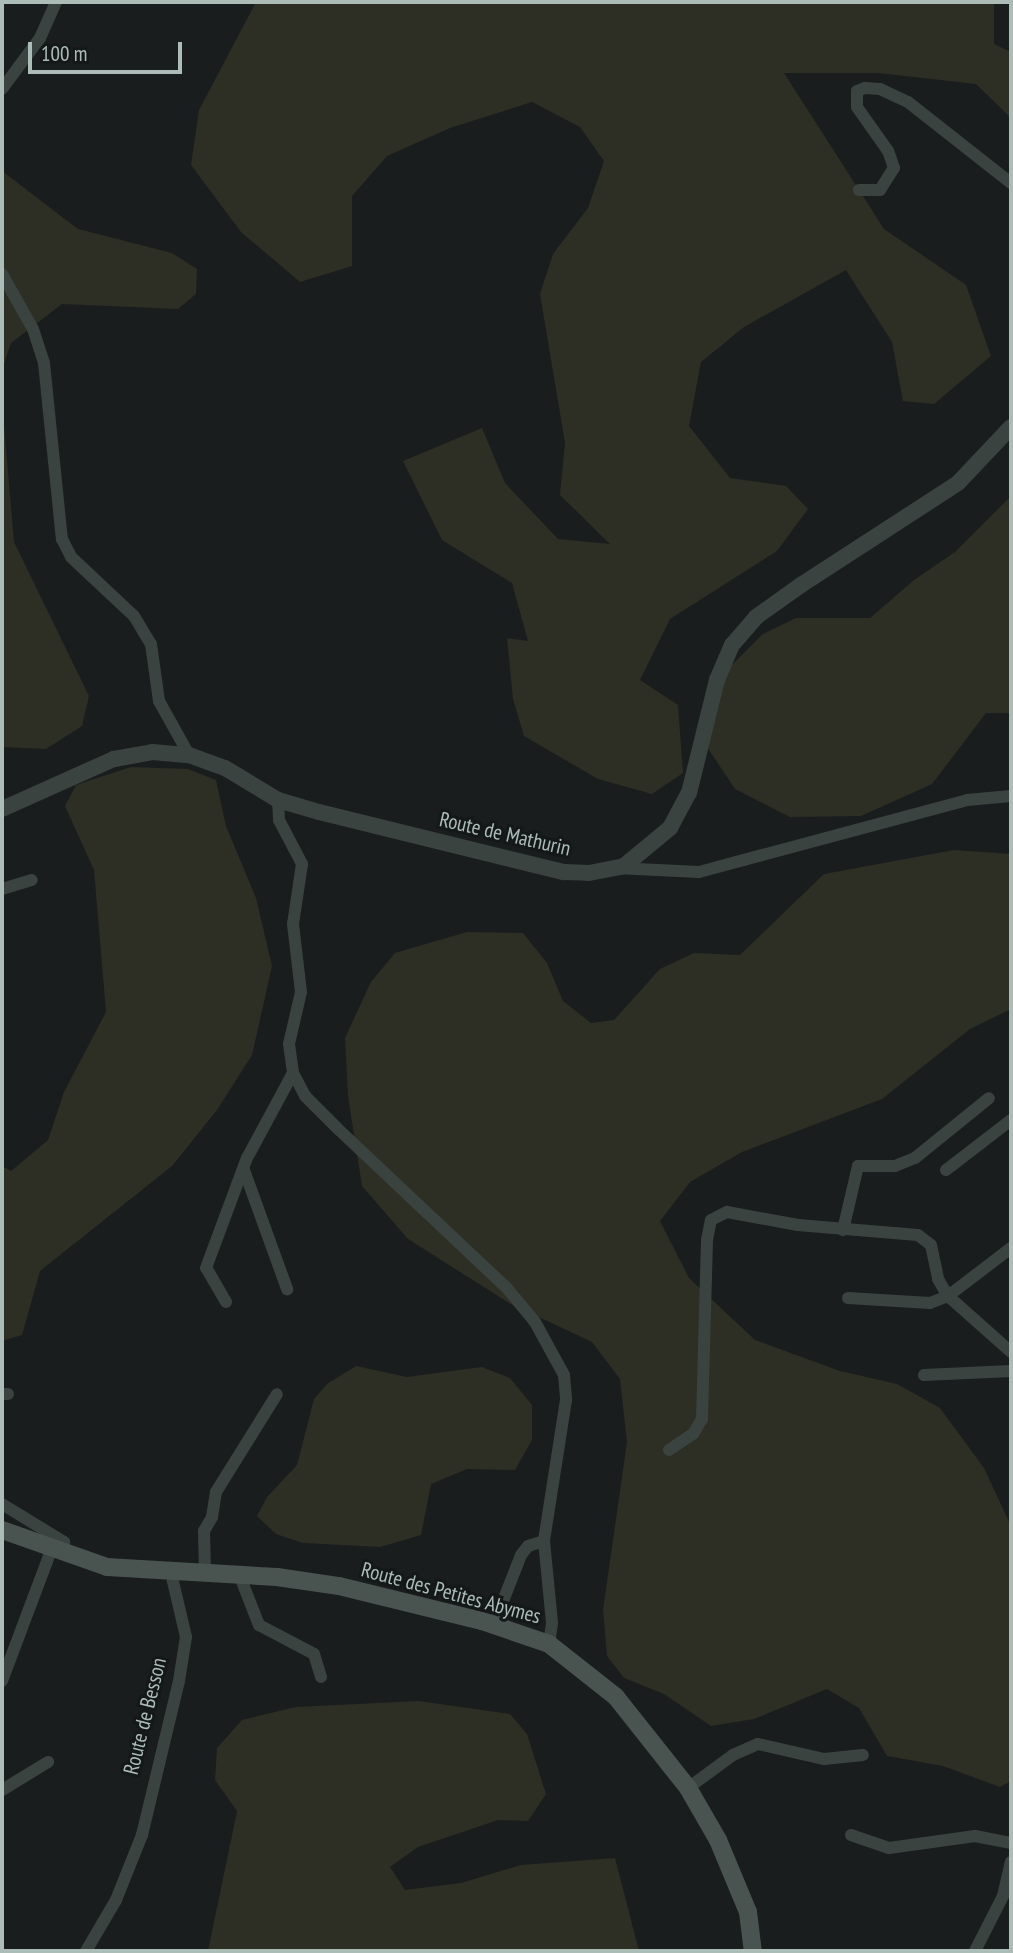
<!DOCTYPE html>
<style>
body{margin:0}
#map{position:relative;width:1013px;height:1953px;overflow:hidden;background:#1a1d1d;font-family:"PT Sans Narrow",sans-serif}
div>[style]{position:absolute}
.green>*{inset:0;background:#2d2e24}
.minor>*{height:12px;margin:-6px;padding:0 6px;transform-origin:6px;border-radius:6px;background:#3b4341}
.tertiary>*{height:16px;margin:-8px;padding:0 8px;transform-origin:8px;border-radius:8px;background:#3b4341}
.secondary>*{height:18px;margin:-9px;padding:0 9px;transform-origin:9px;border-radius:9px;background:#495350}
span{translate:-50% -50%;white-space:nowrap;text-align:center;line-height:1.15;-webkit-text-stroke:6px #151818;paint-order:stroke}
.street-label{font-size:21px;color:#acbdb8}
.frame{position:absolute;inset:0;border:4px solid #acbdb8;pointer-events:none}
.scale{position:absolute;left:28px;top:42px;width:154px;height:32px;box-sizing:border-box;border:4px solid #acbdb8;border-top:0;padding-left:9px;font-size:21px;line-height:24px;white-space:nowrap;color:#acbdb8;-webkit-text-stroke:5px #151818;paint-order:stroke}
</style>
<div id="map">
<div class="green">
<div style="clip-path:polygon(256px 2px,994px 2px,994px 44px,1011px 52px,1011px 118px,976px 84px,878px 73px,784px 73px,884px 229px,966px 285px,991px 356px,934px 404px,903px 401px,892px 342px,846px 270px,744px 327px,701px 362px,689px 426px,730px 478px,786px 486px,808px 509px,777px 551px,670px 619px,640px 680px,678px 705px,683px 773px,652px 794px,598px 779px,524px 736px,513px 699px,507px 638px,528px 641px,512px 583px,442px 540px,403px 461px,482px 428px,505px 483px,558px 539px,610px 544px,560px 495px,565px 443px,540px 294px,553px 254px,588px 208px,604px 161px,580px 127px,532px 102px,450px 128px,387px 156px,352px 196px,352px 266px,300px 282px,241px 232px,191px 165px,199px 110px)"></div>
<div style="clip-path:polygon(2px 171px,78px 229px,172px 253px,197px 269px,196px 294px,178px 309px,62px 304px,11px 343px,2px 370px)"></div>
<div style="clip-path:polygon(2px 401px,14px 542px,89px 696px,82px 726px,46px 749px,2px 747px)"></div>
<div style="clip-path:polygon(1011px 496px,1011px 713px,986px 713px,932px 784px,861px 816px,790px 817px,735px 789px,703px 741px,717px 680px,763px 634px,796px 618px,870px 618px,914px 580px,955px 552px)"></div>
<div style="clip-path:polygon(131px 767px,188px 769px,216px 780px,226px 826px,256px 898px,272px 966px,252px 1055px,217px 1110px,172px 1166px,40px 1271px,22px 1335px,2px 1341px,2px 1166px,11px 1171px,48px 1140px,64px 1092px,106px 1012px,94px 870px,65px 806px,76px 785px)"></div>
<div style="clip-path:polygon(954px 850px,1011px 854px,1011px 1009px,970px 1029px,882px 1099px,742px 1152px,690px 1182px,660px 1221px,689px 1278px,755px 1340px,840px 1371px,897px 1384px,940px 1408px,984px 1468px,1011px 1526px,1011px 1781px,1000px 1787px,943px 1766px,887px 1756px,859px 1708px,827px 1689px,754px 1719px,711px 1726px,664px 1694px,624px 1678px,607px 1656px,603px 1610px,627px 1442px,620px 1379px,592px 1342px,509px 1303px,408px 1239px,362px 1186px,348px 1096px,345px 1038px,371px 982px,395px 953px,467px 932px,523px 933px,547px 963px,563px 1001px,591px 1023px,614px 1020px,660px 969px,694px 953px,740px 955px,824px 874px)"></div>
<div style="clip-path:polygon(356px 1366px,407px 1377px,482px 1367px,510px 1378px,532px 1405px,532px 1440px,515px 1470px,467px 1469px,431px 1484px,421px 1535px,380px 1547px,303px 1543px,276px 1534px,257px 1516px,267px 1497px,297px 1465px,314px 1399px,327px 1384px)"></div>
<div style="clip-path:polygon(419px 1701px,510px 1714px,527px 1734px,546px 1794px,528px 1821px,498px 1820px,418px 1847px,390px 1867px,405px 1890px,461px 1883px,521px 1865px,615px 1858px,639px 1951px,208px 1951px,237px 1811px,215px 1780px,217px 1748px,242px 1720px,296px 1707px)"></div>
</div>
<div class="minor">
<div style="left:2px;top:89px;width:64px;rotate:-53.3deg"></div>
<div style="left:40px;top:38px;width:39px;rotate:-66deg"></div>
<div style="left:859px;top:190px;width:21px"></div>
<div style="left:880px;top:190px;width:26px;rotate:-58deg"></div>
<div style="left:894px;top:168px;width:18px;rotate:-109deg"></div>
<div style="left:888px;top:151px;width:54px;rotate:-125.2deg"></div>
<div style="left:857px;top:107px;width:16px;rotate:-90deg"></div>
<div style="left:857px;top:91px;width:9px;rotate:-21deg"></div>
<div style="left:865px;top:88px;width:15px;rotate:4deg"></div>
<div style="left:880px;top:89px;width:31px;rotate:25deg"></div>
<div style="left:908px;top:102px;width:131px;rotate:38.2deg"></div>
<div style="left:2px;top:274px;width:63px;rotate:60.6deg"></div>
<div style="left:33px;top:329px;width:36px;rotate:72deg"></div>
<div style="left:44px;top:363px;width:177px;rotate:84.2deg"></div>
<div style="left:62px;top:539px;width:20px;rotate:63deg"></div>
<div style="left:71px;top:557px;width:86px;rotate:43.1deg"></div>
<div style="left:134px;top:616px;width:33px;rotate:59deg"></div>
<div style="left:151px;top:644px;width:58px;rotate:82deg"></div>
<div style="left:159px;top:701px;width:62px;rotate:60.9deg"></div>
<div style="left:278px;top:800px;width:20px;rotate:87deg"></div>
<div style="left:279px;top:820px;width:50px;rotate:62.4deg"></div>
<div style="left:302px;top:864px;width:61px;rotate:98.5deg"></div>
<div style="left:293px;top:924px;width:68px;rotate:83.3deg"></div>
<div style="left:301px;top:992px;width:53px;rotate:103deg"></div>
<div style="left:289px;top:1044px;width:29px;rotate:82deg"></div>
<div style="left:293px;top:1073px;width:26px;rotate:62deg"></div>
<div style="left:305px;top:1096px;width:45px;rotate:45deg"></div>
<div style="left:337px;top:1128px;width:232px;rotate:43.3deg"></div>
<div style="left:506px;top:1287px;width:45px;rotate:50.4deg"></div>
<div style="left:535px;top:1322px;width:60px;rotate:61.3deg"></div>
<div style="left:564px;top:1375px;width:25px;rotate:85deg"></div>
<div style="left:566px;top:1400px;width:143px;rotate:98.9deg"></div>
<div style="left:544px;top:1541px;width:82px;rotate:84.4deg"></div>
<div style="left:552px;top:1623px;width:21px;rotate:98deg"></div>
<div style="left:616px;top:868px;width:83px;rotate:2.8deg"></div>
<div style="left:699px;top:872px;width:278px;rotate:-15deg"></div>
<div style="left:967px;top:800px;width:44px;rotate:-5.2deg"></div>
<div style="left:2px;top:889px;width:31px;rotate:-17deg"></div>
<div style="left:244px;top:1170px;width:127px;rotate:70.1deg"></div>
<div style="left:946px;top:1170px;width:82px;rotate:-37.6deg"></div>
<div style="left:843px;top:1230px;width:66px;rotate:-76.8deg"></div>
<div style="left:858px;top:1166px;width:37px"></div>
<div style="left:895px;top:1166px;width:22px;rotate:-22deg"></div>
<div style="left:915px;top:1158px;width:95px;rotate:-39deg"></div>
<div style="left:848px;top:1298px;width:82px;rotate:3.5deg"></div>
<div style="left:930px;top:1303px;width:19px;rotate:-21deg"></div>
<div style="left:948px;top:1296px;width:79px;rotate:-37.3deg"></div>
<div style="left:226px;top:1302px;width:39px;rotate:-120deg"></div>
<div style="left:206px;top:1268px;width:117px;rotate:-69.6deg"></div>
<div style="left:247px;top:1158px;width:97px;rotate:-61.6deg"></div>
<div style="left:924px;top:1375px;width:87px;rotate:-2.6deg"></div>
<div style="left:2px;top:1394px;width:6px"></div>
<div style="left:669px;top:1450px;width:29px;rotate:-34deg"></div>
<div style="left:693px;top:1434px;width:17px;rotate:-59deg"></div>
<div style="left:702px;top:1419px;width:179px;rotate:-88.4deg"></div>
<div style="left:707px;top:1240px;width:20px;rotate:-79deg"></div>
<div style="left:711px;top:1220px;width:18px;rotate:-27deg"></div>
<div style="left:727px;top:1212px;width:72px;rotate:10.4deg"></div>
<div style="left:798px;top:1225px;width:120px;rotate:4.8deg"></div>
<div style="left:918px;top:1235px;width:16px;rotate:38deg"></div>
<div style="left:931px;top:1245px;width:35px;rotate:78deg"></div>
<div style="left:938px;top:1279px;width:20px;rotate:60deg"></div>
<div style="left:948px;top:1296px;width:84px;rotate:41.6deg"></div>
<div style="left:2px;top:1504px;width:73px;rotate:31.5deg"></div>
<div style="left:64px;top:1542px;width:10px;rotate:96deg"></div>
<div style="left:205px;top:1572px;width:41px;rotate:-91.4deg"></div>
<div style="left:204px;top:1531px;width:16px;rotate:-60deg"></div>
<div style="left:212px;top:1517px;width:25px;rotate:-81deg"></div>
<div style="left:216px;top:1492px;width:115px;rotate:-58.1deg"></div>
<div style="left:239px;top:1574px;width:55px;rotate:68.6deg"></div>
<div style="left:259px;top:1625px;width:62px;rotate:27.8deg"></div>
<div style="left:314px;top:1654px;width:24px;rotate:73deg"></div>
<div style="left:494px;top:1624px;width:74px;rotate:-68.6deg"></div>
<div style="left:521px;top:1555px;width:11px;rotate:-52deg"></div>
<div style="left:528px;top:1546px;width:17px;rotate:-17deg"></div>
<div style="left:2px;top:1681px;width:142px;rotate:-69.4deg"></div>
<div style="left:688px;top:1788px;width:56px;rotate:-36.3deg"></div>
<div style="left:733px;top:1755px;width:27px;rotate:-24deg"></div>
<div style="left:758px;top:1744px;width:68px;rotate:12.8deg"></div>
<div style="left:824px;top:1759px;width:39px;rotate:-6deg"></div>
<div style="left:2px;top:1790px;width:54px;rotate:-31.3deg"></div>
<div style="left:851px;top:1835px;width:40px;rotate:18.9deg"></div>
<div style="left:889px;top:1848px;width:87px;rotate:-7.9deg"></div>
<div style="left:975px;top:1836px;width:37px;rotate:11deg"></div>
<div style="left:86px;top:1951px;width:59px;rotate:-59.5deg"></div>
<div style="left:116px;top:1900px;width:70px;rotate:-68.2deg"></div>
<div style="left:142px;top:1835px;width:158px;rotate:-76.5deg"></div>
<div style="left:179px;top:1681px;width:45px;rotate:-81deg"></div>
<div style="left:186px;top:1637px;width:66px;rotate:-103.2deg"></div>
<div style="left:975px;top:1951px;width:62px;rotate:-63deg"></div>
<div style="left:1003px;top:1896px;width:35px;rotate:-77deg"></div>
</div>
<div class="tertiary">
<div style="left:2px;top:809px;width:123px;rotate:-24.1deg"></div>
<div style="left:114px;top:759px;width:39px;rotate:-10deg"></div>
<div style="left:152px;top:752px;width:37px;rotate:5deg"></div>
<div style="left:189px;top:755px;width:38px;rotate:20deg"></div>
<div style="left:225px;top:768px;width:62px;rotate:31.1deg"></div>
<div style="left:278px;top:800px;width:43px;rotate:16.3deg"></div>
<div style="left:319px;top:812px;width:252px;rotate:13.8deg"></div>
<div style="left:564px;top:872px;width:25px;rotate:2deg"></div>
<div style="left:589px;top:873px;width:36px;rotate:-11deg"></div>
<div style="left:624px;top:866px;width:60px;rotate:-39.6deg"></div>
<div style="left:670px;top:828px;width:40px;rotate:-62deg"></div>
<div style="left:689px;top:793px;width:116px;rotate:-76.1deg"></div>
<div style="left:717px;top:680px;width:38px;rotate:-67deg"></div>
<div style="left:732px;top:645px;width:37px;rotate:-49deg"></div>
<div style="left:756px;top:617px;width:55px;rotate:-35.4deg"></div>
<div style="left:801px;top:585px;width:187px;rotate:-33deg"></div>
<div style="left:958px;top:483px;width:77px;rotate:-46.6deg"></div>
</div>
<div class="secondary">
<div style="left:2px;top:1530px;width:111px;rotate:19.4deg"></div>
<div style="left:107px;top:1567px;width:170px;rotate:3.4deg"></div>
<div style="left:277px;top:1577px;width:63px;rotate:8.3deg"></div>
<div style="left:339px;top:1586px;width:147px;rotate:13.8deg"></div>
<div style="left:482px;top:1621px;width:71px;rotate:18.9deg"></div>
<div style="left:549px;top:1644px;width:85px;rotate:38.3deg"></div>
<div style="left:616px;top:1697px;width:116px;rotate:51.6deg"></div>
<div style="left:688px;top:1788px;width:60px;rotate:60deg"></div>
<div style="left:718px;top:1840px;width:78px;rotate:67.4deg"></div>
<div style="left:748px;top:1912px;width:39px;rotate:83deg"></div>
</div>
<div class="street-label">
<span style="left:505px;top:834px;rotate:13deg">Route de Mathurin</span>
<span style="left:451px;top:1593px;rotate:15deg">Route des Petites Abymes</span>
<span style="left:145px;top:1716px;rotate:-76deg">Route de Besson</span>
</div>
<div class="frame"></div>
<div class="scale">100 m</div>
</div>
